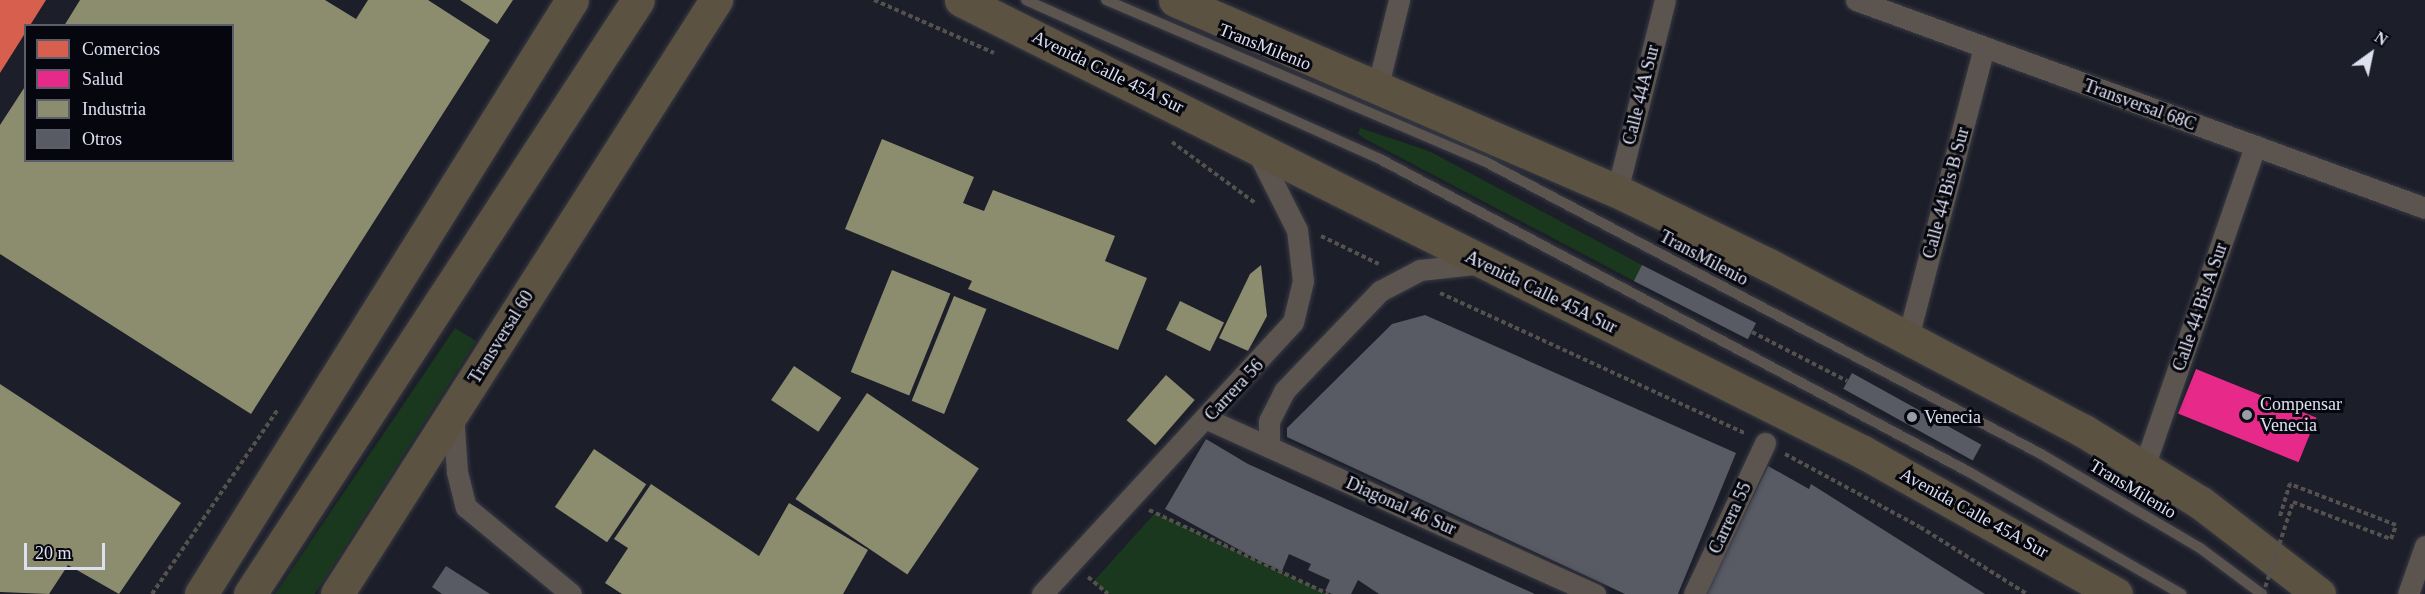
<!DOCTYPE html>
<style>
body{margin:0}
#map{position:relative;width:2425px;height:594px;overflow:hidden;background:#1c1e29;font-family:Georgia,serif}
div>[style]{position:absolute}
.green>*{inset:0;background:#19381d}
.shops>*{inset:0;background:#d6604d}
.health>*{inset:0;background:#e7298a;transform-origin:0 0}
.industry>*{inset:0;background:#8c8c6e;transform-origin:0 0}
.building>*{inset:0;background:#585a64;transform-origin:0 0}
.path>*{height:4px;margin-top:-2px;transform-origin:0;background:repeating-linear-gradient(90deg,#55514e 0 4.5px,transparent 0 7.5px)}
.roads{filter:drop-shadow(0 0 2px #383a44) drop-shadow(0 0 2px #383a44)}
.lane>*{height:10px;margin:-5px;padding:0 5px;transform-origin:5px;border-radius:5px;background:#5c554f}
.street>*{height:21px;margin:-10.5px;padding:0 10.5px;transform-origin:10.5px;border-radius:10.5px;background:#5c554f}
.highway>*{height:33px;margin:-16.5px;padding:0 16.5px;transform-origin:16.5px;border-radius:16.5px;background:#5c5242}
.path-bridge>*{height:4px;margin-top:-2px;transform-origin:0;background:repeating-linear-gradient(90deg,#55514e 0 4.5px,transparent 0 7.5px)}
.dots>*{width:16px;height:16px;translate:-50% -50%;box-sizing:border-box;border:3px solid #05060e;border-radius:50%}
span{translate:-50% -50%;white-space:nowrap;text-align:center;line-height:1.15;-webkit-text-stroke:6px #05060e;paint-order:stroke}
.street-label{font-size:18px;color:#dde0ef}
.poi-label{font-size:18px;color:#dde0ef}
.left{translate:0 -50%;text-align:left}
.legend{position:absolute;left:24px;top:24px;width:210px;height:138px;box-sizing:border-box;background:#05060e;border:2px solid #5b5d68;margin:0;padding:8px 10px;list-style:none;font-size:18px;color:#dde0ef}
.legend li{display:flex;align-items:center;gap:12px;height:30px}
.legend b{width:30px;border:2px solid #5b5d68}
.north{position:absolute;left:2341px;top:24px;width:60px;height:60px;-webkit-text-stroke:4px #05060e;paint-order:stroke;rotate:33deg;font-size:16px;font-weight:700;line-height:24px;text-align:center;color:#dde0ef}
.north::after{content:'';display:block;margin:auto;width:21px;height:27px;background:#dde0ef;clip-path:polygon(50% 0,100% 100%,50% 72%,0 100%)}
.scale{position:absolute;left:24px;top:543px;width:81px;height:27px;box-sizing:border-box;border:3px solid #dde0ef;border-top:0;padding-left:8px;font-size:18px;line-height:21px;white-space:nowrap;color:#dde0ef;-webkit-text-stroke:4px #05060e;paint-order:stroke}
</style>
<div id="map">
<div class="green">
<div style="clip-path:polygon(1360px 128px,1429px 151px,1642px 265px,1634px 281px,1367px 140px,1358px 134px)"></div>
<div style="clip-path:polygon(455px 328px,476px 341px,315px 594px,275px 594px)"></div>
<div style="clip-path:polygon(1155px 513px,1328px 594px,1108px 594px,1093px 582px)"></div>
</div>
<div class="shops">
<div style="clip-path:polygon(0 0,46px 0,0 73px)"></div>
</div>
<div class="health">
<div style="left:2196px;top:369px;width:130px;height:48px;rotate:22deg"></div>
</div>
<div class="industry">
<div style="clip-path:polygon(80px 0,325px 0,356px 19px,368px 0,428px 0,490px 40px,251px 414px,0 254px,0 125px,26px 85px,26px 160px,232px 160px,232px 26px,64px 26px)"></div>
<div style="clip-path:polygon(460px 0,513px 0,497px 24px)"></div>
<div style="clip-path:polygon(882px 139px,974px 177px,963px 203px,984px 211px,993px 190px,1115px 236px,1105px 261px,1147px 278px,1118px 350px,968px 289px,972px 281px,845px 229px)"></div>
<div style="clip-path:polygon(1261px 265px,1267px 316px,1248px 351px,1219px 338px,1250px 274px)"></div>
<div style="left:892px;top:270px;width:63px;height:110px;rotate:22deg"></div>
<div style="left:954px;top:296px;width:35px;height:113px;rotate:22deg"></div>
<div style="left:1180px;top:301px;width:49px;height:32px;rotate:26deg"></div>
<div style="left:794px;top:366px;width:57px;height:41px;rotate:34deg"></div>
<div style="left:1166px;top:375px;width:38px;height:60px;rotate:41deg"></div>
<div style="clip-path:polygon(0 384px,181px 503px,119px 594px,68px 565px,49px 594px,0 592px)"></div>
<div style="left:867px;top:393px;width:135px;height:128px;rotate:34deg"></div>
<div style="left:594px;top:449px;width:63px;height:70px;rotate:34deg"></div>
<div style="clip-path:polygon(651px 484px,759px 556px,789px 503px,868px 550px,843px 594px,622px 594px,605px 583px,628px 548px,614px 539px)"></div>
</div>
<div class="building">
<div style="left:1642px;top:265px;width:128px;height:18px;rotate:27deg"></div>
<div style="clip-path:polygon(1425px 315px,1736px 453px,1678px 594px,1625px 594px,1287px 437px,1287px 428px,1392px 324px)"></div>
<div style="left:1852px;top:373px;width:148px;height:18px;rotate:29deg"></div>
<div style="clip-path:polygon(1206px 439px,1248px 464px,1535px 594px,1379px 594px,1358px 580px,1351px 594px,1332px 594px,1325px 591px,1330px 580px,1308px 570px,1311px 564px,1289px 554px,1282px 571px,1258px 560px,1165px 509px)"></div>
<div style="clip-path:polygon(1768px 466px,1809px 489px,1811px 484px,1985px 594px,1705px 594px)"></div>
<div style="clip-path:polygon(446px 566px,490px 594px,442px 594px,432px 587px)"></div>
</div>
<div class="path">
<div style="left:874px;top:0;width:131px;rotate:23.8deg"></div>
<div style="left:1172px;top:142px;width:103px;rotate:36.3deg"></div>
<div style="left:1321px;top:236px;width:64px;rotate:25.8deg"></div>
<div style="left:1440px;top:293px;width:335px;rotate:24.7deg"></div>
<div style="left:1752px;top:332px;width:107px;rotate:27.3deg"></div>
<div style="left:1785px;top:454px;width:153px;rotate:28.4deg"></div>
<div style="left:1920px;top:527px;width:126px;rotate:32.1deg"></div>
<div style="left:1149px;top:510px;width:198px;rotate:25.1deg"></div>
<div style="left:2280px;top:516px;width:34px;rotate:-73deg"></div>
<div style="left:1088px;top:577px;width:26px;rotate:40deg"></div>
<div style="left:152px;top:594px;width:224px;rotate:-55.7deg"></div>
</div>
<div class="roads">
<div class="lane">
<div style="left:1026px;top:0;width:386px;rotate:24.2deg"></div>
<div style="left:1378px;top:158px;width:669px;rotate:27.98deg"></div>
<div style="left:1969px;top:472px;width:245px;rotate:29.9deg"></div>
<div style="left:1106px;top:0;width:411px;rotate:23.1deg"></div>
<div style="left:1484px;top:161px;width:629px;rotate:27.75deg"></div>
<div style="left:2041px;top:454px;width:185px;rotate:30.6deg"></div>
<div style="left:2200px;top:548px;width:77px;rotate:36.6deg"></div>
</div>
<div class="street">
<div style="left:1856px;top:0;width:606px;rotate:20.08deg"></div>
<div style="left:1378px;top:85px;width:88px;rotate:-76.1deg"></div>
<div style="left:1617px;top:191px;width:197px;rotate:-75.9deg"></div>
<div style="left:1908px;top:337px;width:299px;rotate:-75.3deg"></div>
<div style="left:453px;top:413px;width:59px;rotate:86.1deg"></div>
<div style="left:457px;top:472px;width:36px;rotate:76deg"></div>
<div style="left:466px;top:507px;width:136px;rotate:39.6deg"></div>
<div style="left:1207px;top:419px;width:426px;rotate:24.3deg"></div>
<div style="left:1269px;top:447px;width:26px;rotate:-90deg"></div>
<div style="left:1269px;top:421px;width:34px;rotate:-63deg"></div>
<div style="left:1284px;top:391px;width:139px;rotate:-46.2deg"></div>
<div style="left:1380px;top:291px;width:45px;rotate:-27.7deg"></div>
<div style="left:1420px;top:270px;width:63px;rotate:-6.3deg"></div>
<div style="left:2144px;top:467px;width:340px;rotate:-70.9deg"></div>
<div style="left:1042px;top:594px;width:370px;rotate:-47.3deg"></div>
<div style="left:1293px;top:322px;width:42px;rotate:-76.3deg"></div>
<div style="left:1303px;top:281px;width:51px;rotate:-96.7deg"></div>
<div style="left:1297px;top:230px;width:91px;rotate:-116.8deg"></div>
<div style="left:1694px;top:594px;width:167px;rotate:-64.8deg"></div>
<div style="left:2408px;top:594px;width:51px;rotate:-70.5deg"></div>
</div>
<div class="highway">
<div style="left:961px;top:0;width:1009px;rotate:26.62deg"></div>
<div style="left:1863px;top:452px;width:290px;rotate:29.3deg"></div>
<div style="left:1175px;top:0;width:482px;rotate:23.4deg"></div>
<div style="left:1617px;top:191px;width:169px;rotate:26deg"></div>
<div style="left:1769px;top:265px;width:356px;rotate:27.8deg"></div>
<div style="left:2084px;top:431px;width:137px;rotate:31.6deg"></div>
<div style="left:2201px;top:503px;width:149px;rotate:37.6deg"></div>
<div style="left:201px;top:594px;width:700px;rotate:-58.01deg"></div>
<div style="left:250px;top:594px;width:709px;rotate:-56.85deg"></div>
<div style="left:337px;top:594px;width:705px;rotate:-57.46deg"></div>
</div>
</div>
<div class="path-bridge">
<div style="left:2263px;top:594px;width:97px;rotate:-71.9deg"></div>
<div style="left:2293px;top:502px;width:105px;rotate:20.7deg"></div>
<div style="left:2391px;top:539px;width:15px;rotate:-70deg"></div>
<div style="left:2396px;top:525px;width:114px;rotate:-158.9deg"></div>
</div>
<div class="dots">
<div style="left:2247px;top:415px;background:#999caa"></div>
<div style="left:1912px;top:417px;background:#999caa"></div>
</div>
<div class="street-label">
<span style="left:1265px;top:47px;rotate:22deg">TransMilenio</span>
<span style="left:1108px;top:72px;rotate:26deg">Avenida Calle 45A Sur</span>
<span style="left:1641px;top:95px;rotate:-76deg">Calle 44A Sur</span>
<span style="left:2140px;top:105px;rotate:20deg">Transversal 68C</span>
<span style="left:1946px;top:193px;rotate:-75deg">Calle 44 Bis B Sur</span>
<span style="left:1704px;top:258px;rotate:28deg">TransMilenio</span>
<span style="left:1541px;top:292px;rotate:26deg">Avenida Calle 45A Sur</span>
<span style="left:2200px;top:307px;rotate:-71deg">Calle 44 Bis A Sur</span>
<span style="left:501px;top:337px;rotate:-58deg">Transversal 60</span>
<span style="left:1234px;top:390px;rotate:-47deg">Carrera 56</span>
<span style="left:2133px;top:489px;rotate:31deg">TransMilenio</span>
<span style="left:1401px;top:506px;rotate:24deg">Diagonal 46 Sur</span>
<span style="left:1974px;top:513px;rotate:29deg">Avenida Calle 45A Sur</span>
<span style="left:1730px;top:518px;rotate:-65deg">Carrera 55</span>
</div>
<div class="poi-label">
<span class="left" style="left:2260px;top:415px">Compensar<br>Venecia</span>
<span class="left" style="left:1924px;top:417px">Venecia</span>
</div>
<ul class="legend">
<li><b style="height:16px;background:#d6604d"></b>Comercios</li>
<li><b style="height:16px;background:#e7298a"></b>Salud</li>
<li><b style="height:16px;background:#8c8c6e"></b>Industria</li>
<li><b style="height:16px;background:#585a64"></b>Otros</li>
</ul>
<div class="north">N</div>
<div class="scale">20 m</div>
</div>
